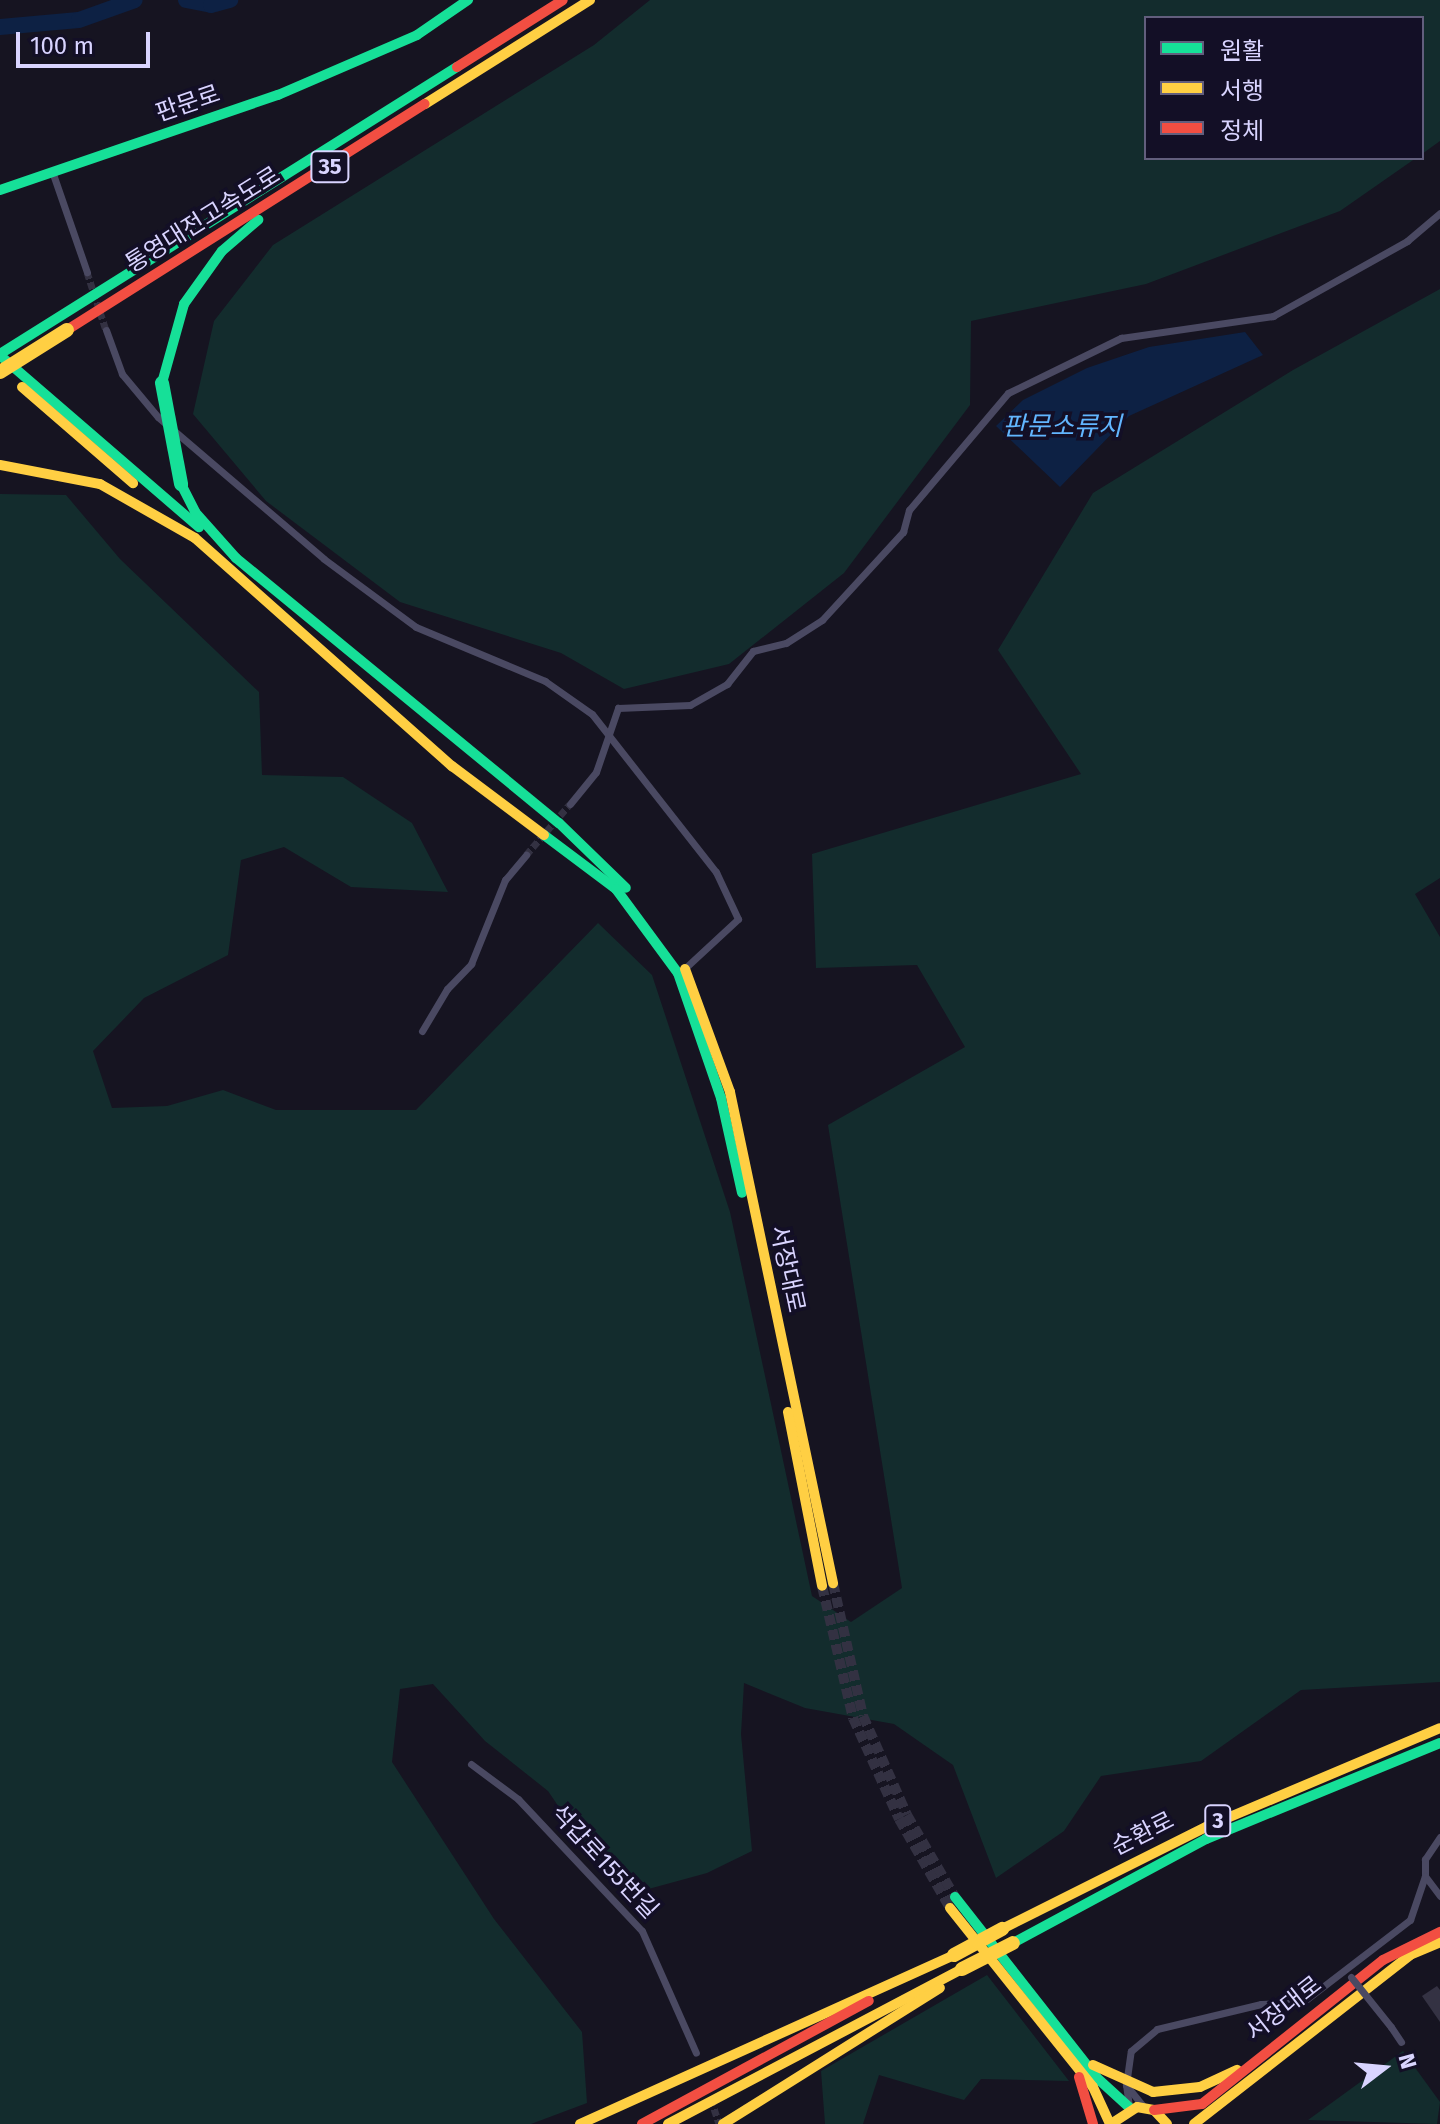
<!DOCTYPE html>
<meta charset="utf-8">
<style>
body{margin:0}
#map{position:relative;width:1440px;height:2124px;overflow:hidden;background:#161421;font-family:"Fira Sans","Noto Sans KR",sans-serif}
div>[style]{position:absolute}
.green>*{inset:0;background:#132c2d}
.water>*{inset:0;background:#0d2144}
.river>*{height:16px;margin:-8px;padding:0 8px;transform-origin:8px;border-radius:8px;background:#0d2144}
.building>*{inset:0;background:#343243}
.street-tunnel>*{height:7px;margin-top:-3.5px;transform-origin:0;background:repeating-linear-gradient(90deg,#333142 0 7px,transparent 0 10.5px)}
.secondary-tunnel>*{height:10px;margin-top:-5px;transform-origin:0;background:repeating-linear-gradient(90deg,#333142 0 10px,transparent 0 15px)}
.street>*{height:7px;margin:-3.5px;padding:0 3.5px;transform-origin:3.5px;border-radius:3.5px;background:#4a4962}
.fast>*{height:10px;margin:-5px;padding:0 5px;transform-origin:5px;border-radius:5px;background:#16e098}
.slow>*{height:10px;margin:-5px;padding:0 5px;transform-origin:5px;border-radius:5px;background:#ffcf43}
.jam>*{height:10px;margin:-5px;padding:0 5px;transform-origin:5px;border-radius:5px;background:#f24e42}
.street-bridge>*{height:7px;margin:-3.5px;padding:0 3.5px;transform-origin:3.5px;border-radius:3.5px;background:#4a4962}
.fast-bridge>*{height:14px;margin:-7px;padding:0 7px;transform-origin:7px;border-radius:7px;background:#16e098}
.slow-bridge>*{height:14px;margin:-7px;padding:0 7px;transform-origin:7px;border-radius:7px;background:#ffcf43}
span{translate:-50% -50%;white-space:nowrap;text-align:center;line-height:1.15;-webkit-text-stroke:7px #130f26;paint-order:stroke}
.shield-label span{padding:2px 6px;background:#130f26;border:2px solid;border-radius:6px;-webkit-text-stroke-width:0}
.shield-label{font-size:22px;color:#d9d4ff;font-weight:700}
.street-label{font-size:24px;color:#d9d4ff}
.water-label{font-size:26px;color:#62b6ff;font-style:italic}
.legend{position:absolute;left:1144px;top:16px;width:280px;height:144px;box-sizing:border-box;background:#130f26;border:2px solid #625e7d;margin:0;padding:10px 14px;list-style:none;font-size:24px;color:#d9d4ff}
.legend li{display:flex;align-items:center;gap:16px;height:40px}
.legend b{width:40px;border:2px solid #625e7d}
.north{position:absolute;left:1344px;top:2028px;width:80px;height:80px;-webkit-text-stroke:6px #130f26;paint-order:stroke;rotate:74deg;font-size:22px;font-weight:700;line-height:32px;text-align:center;color:#d9d4ff}
.north::after{content:'';display:block;margin:auto;width:28px;height:36px;background:#d9d4ff;clip-path:polygon(50% 0,100% 100%,50% 72%,0 100%)}
.scale{position:absolute;left:16px;top:32px;width:134px;height:36px;box-sizing:border-box;border:4px solid #d9d4ff;border-top:0;padding-left:10px;font-size:24px;line-height:28px;white-space:nowrap;color:#d9d4ff;-webkit-text-stroke:6px #130f26;paint-order:stroke}
</style>
<div id="map">
<div class="green">
<div style="clip-path:polygon(650px 0,1440px 0,1440px 141px,1422px 154px,1422px 18px,1146px 18px,1146px 158px,1416px 158px,1340px 211px,1146px 284px,971px 321px,970px 405px,844px 573px,729px 664px,624px 689px,561px 653px,400px 602px,266px 501px,193px 414px,214px 321px,273px 245px,594px 45px)"></div>
<div style="clip-path:polygon(1440px 289px,1440px 878px,1415px 894px,1440px 937px,1440px 1682px,1301px 1690px,1201px 1761px,1101px 1776px,1064px 1831px,996px 1878px,953px 1765px,894px 1724px,805px 1708px,744px 1683px,741px 1734px,752px 1851px,707px 1873px,641px 1891px,599px 1866px,548px 1791px,485px 1741px,433px 1684px,400px 1689px,392px 1762px,494px 1919px,582px 2032px,587px 2103px,531px 2124px,0 2124px,0 494px,66px 495px,120px 559px,259px 692px,262px 775px,343px 777px,412px 823px,448px 892px,351px 887px,284px 847px,241px 860px,228px 955px,144px 998px,93px 1051px,112px 1108px,167px 1106px,223px 1090px,276px 1110px,416px 1110px,598px 923px,652px 975px,730px 1212px,812px 1596px,851px 1622px,902px 1588px,828px 1125px,965px 1047px,917px 965px,816px 968px,812px 854px,1081px 774px,998px 650px,1093px 493px,1293px 370px)"></div>
<div style="clip-path:polygon(987px 1975px,1069px 2081px,981px 2079px,964px 2100px,879px 2075px,863px 2124px,825px 2124px,821px 2071px)"></div>
<div style="clip-path:polygon(1403px 2051px,1440px 2102px,1437px 2124px,1308px 2120px)"></div>
</div>
<div class="water">
<div style="clip-path:polygon(1245px 332px,1263px 355px,1129px 416px,1060px 487px,996px 426px,1023px 400px,1087px 368px,1149px 347px)"></div>
</div>
<div class="river">
<div style="left:186px;top:0;width:25px;rotate:11deg"></div>
<div style="left:211px;top:5px;width:20px;rotate:-15deg"></div>
<div style="left:0;top:27px;width:79px;rotate:-5.1deg"></div>
<div style="left:79px;top:20px;width:59px;rotate:-19.7deg"></div>
</div>
<div class="building">
<div style="clip-path:polygon(1437px 1986px,1440px 1990px,1440px 2022px,1422px 1996px)"></div>
</div>
<div class="street-tunnel">
<div style="left:87px;top:272px;width:61px;rotate:71.9deg"></div>
<div style="left:526px;top:855px;width:67px;rotate:-49.2deg"></div>
<div style="left:711px;top:2099px;width:26px;rotate:72deg"></div>
</div>
<div class="secondary-tunnel">
<div style="left:833px;top:1583px;width:136px;rotate:77.3deg"></div>
<div style="left:863px;top:1716px;width:108px;rotate:66deg"></div>
<div style="left:907px;top:1815px;width:95px;rotate:59.7deg"></div>
<div style="left:822px;top:1586px;width:136px;rotate:76.8deg"></div>
<div style="left:853px;top:1718px;width:111px;rotate:65.5deg"></div>
<div style="left:899px;top:1819px;width:103px;rotate:60.2deg"></div>
</div>
<div class="street">
<div style="left:53px;top:174px;width:104px;rotate:70.9deg"></div>
<div style="left:106px;top:330px;width:47px;rotate:70deg"></div>
<div style="left:122px;top:374px;width:56px;rotate:50.1deg"></div>
<div style="left:158px;top:417px;width:218px;rotate:40.5deg"></div>
<div style="left:324px;top:559px;width:114px;rotate:36.5deg"></div>
<div style="left:416px;top:627px;width:140px;rotate:22.7deg"></div>
<div style="left:545px;top:681px;width:57px;rotate:35.1deg"></div>
<div style="left:592px;top:714px;width:201px;rotate:51.9deg"></div>
<div style="left:716px;top:872px;width:52px;rotate:64.9deg"></div>
<div style="left:738px;top:919px;width:75px;rotate:137.2deg"></div>
<div style="left:570px;top:804px;width:41px;rotate:-50.9deg"></div>
<div style="left:596px;top:772px;width:68px;rotate:-71deg"></div>
<div style="left:618px;top:708px;width:72px;rotate:-2.4deg"></div>
<div style="left:690px;top:705px;width:43px;rotate:-29.6deg"></div>
<div style="left:727px;top:684px;width:42px;rotate:-51.8deg"></div>
<div style="left:753px;top:651px;width:34px;rotate:-14deg"></div>
<div style="left:786px;top:643px;width:43px;rotate:-32.6deg"></div>
<div style="left:822px;top:620px;width:120px;rotate:-47.4deg"></div>
<div style="left:903px;top:532px;width:23px;rotate:-75deg"></div>
<div style="left:909px;top:510px;width:153px;rotate:-49.8deg"></div>
<div style="left:1008px;top:393px;width:126px;rotate:-26deg"></div>
<div style="left:1121px;top:338px;width:154px;rotate:-8.2deg"></div>
<div style="left:1273px;top:316px;width:154px;rotate:-29.2deg"></div>
<div style="left:1407px;top:241px;width:43px;rotate:-40.3deg"></div>
<div style="left:422px;top:1031px;width:49px;rotate:-59.2deg"></div>
<div style="left:447px;top:989px;width:35px;rotate:-46deg"></div>
<div style="left:471px;top:964px;width:91px;rotate:-68deg"></div>
<div style="left:505px;top:880px;width:33px;rotate:-50deg"></div>
<div style="left:471px;top:1764px;width:59px;rotate:36.7deg"></div>
<div style="left:518px;top:1799px;width:181px;rotate:46.8deg"></div>
<div style="left:642px;top:1931px;width:133px;rotate:66.1deg"></div>
<div style="left:1440px;top:1837px;width:27px;rotate:124deg"></div>
<div style="left:1425px;top:1859px;width:17px;rotate:90deg"></div>
<div style="left:1425px;top:1876px;width:25px;rotate:53deg"></div>
<div style="left:1391px;top:2027px;width:18px;rotate:56deg"></div>
<div style="left:1126px;top:2085px;width:34px;rotate:-82deg"></div>
<div style="left:1131px;top:2051px;width:34px;rotate:-40deg"></div>
<div style="left:1157px;top:2029px;width:107px;rotate:-13.5deg"></div>
<div style="left:1261px;top:2004px;width:42px;rotate:-2.7deg"></div>
<div style="left:1303px;top:2002px;width:135px;rotate:-37.5deg"></div>
<div style="left:1410px;top:1920px;width:46px;rotate:-71.2deg"></div>
<div style="left:1129px;top:2106px;width:21px;rotate:-98deg"></div>
<div style="left:1126px;top:2085px;width:28px;rotate:51deg"></div>
</div>
<div class="fast">
<div style="left:0;top:190px;width:294px;rotate:-18.9deg"></div>
<div style="left:278px;top:95px;width:151px;rotate:-23.3deg"></div>
<div style="left:417px;top:35px;width:62px;rotate:-34.5deg"></div>
<div style="left:0;top:354px;width:540px;rotate:-32.13deg"></div>
<div style="left:3px;top:358px;width:259px;rotate:40.8deg"></div>
<div style="left:162px;top:383px;width:82px;rotate:-74.4deg"></div>
<div style="left:184px;top:304px;width:65px;rotate:-54.4deg"></div>
<div style="left:222px;top:251px;width:48px;rotate:-40.7deg"></div>
<div style="left:181px;top:484px;width:31px;rotate:63deg"></div>
<div style="left:195px;top:512px;width:62px;rotate:48.3deg"></div>
<div style="left:236px;top:558px;width:418px;rotate:39.4deg"></div>
<div style="left:559px;top:823px;width:93px;rotate:44.1deg"></div>
<div style="left:544px;top:835px;width:90px;rotate:36.9deg"></div>
<div style="left:616px;top:889px;width:104px;rotate:53.6deg"></div>
<div style="left:678px;top:973px;width:132px;rotate:71deg"></div>
<div style="left:721px;top:1098px;width:97px;rotate:77.5deg"></div>
<div style="left:955px;top:1897px;width:229px;rotate:51.9deg"></div>
<div style="left:1096px;top:2077px;width:46px;rotate:42.4deg"></div>
<div style="left:1013px;top:1943px;width:219px;rotate:-28.3deg"></div>
<div style="left:1206px;top:1839px;width:253px;rotate:-22.3deg"></div>
</div>
<div class="slow">
<div style="left:425px;top:104px;width:195px;rotate:-32.2deg"></div>
<div style="left:22px;top:387px;width:147px;rotate:40.9deg"></div>
<div style="left:0;top:465px;width:102px;rotate:10.8deg"></div>
<div style="left:100px;top:484px;width:109px;rotate:29.6deg"></div>
<div style="left:195px;top:538px;width:344px;rotate:41.6deg"></div>
<div style="left:452px;top:766px;width:115px;rotate:36.9deg"></div>
<div style="left:685px;top:969px;width:131px;rotate:69.9deg"></div>
<div style="left:730px;top:1092px;width:502px;rotate:78.15deg"></div>
<div style="left:788px;top:1412px;width:177px;rotate:78.9deg"></div>
<div style="left:950px;top:1908px;width:229px;rotate:51.4deg"></div>
<div style="left:1093px;top:2087px;width:41px;rotate:65.3deg"></div>
<div style="left:1002px;top:1929px;width:228px;rotate:-26.6deg"></div>
<div style="left:1206px;top:1827px;width:254px;rotate:-22.9deg"></div>
<div style="left:1093px;top:2065px;width:66px;rotate:24.2deg"></div>
<div style="left:1153px;top:2092px;width:47px;rotate:-6.1deg"></div>
<div style="left:1200px;top:2087px;width:41px;rotate:-24.7deg"></div>
<div style="left:580px;top:2124px;width:410px;rotate:-24.3deg"></div>
<div style="left:668px;top:2124px;width:332px;rotate:-27.8deg"></div>
<div style="left:723px;top:2124px;width:256px;rotate:-32.1deg"></div>
<div style="left:1111px;top:2124px;width:31px;rotate:-33deg"></div>
<div style="left:1137px;top:2107px;width:17px;rotate:10deg"></div>
<div style="left:1154px;top:2110px;width:19px;rotate:47deg"></div>
<div style="left:1194px;top:2124px;width:274px;rotate:-38deg"></div>
<div style="left:1410px;top:1955px;width:33px;rotate:-23deg"></div>
</div>
<div class="jam">
<div style="left:457px;top:67px;width:125px;rotate:-32.3deg"></div>
<div style="left:67px;top:330px;width:423px;rotate:-32.3deg"></div>
<div style="left:1079px;top:2077px;width:49px;rotate:73.4deg"></div>
<div style="left:1154px;top:2110px;width:48px;rotate:-7.1deg"></div>
<div style="left:1202px;top:2104px;width:231px;rotate:-38.5deg"></div>
<div style="left:1383px;top:1960px;width:64px;rotate:-26.2deg"></div>
<div style="left:642px;top:2124px;width:258px;rotate:-28.5deg"></div>
</div>
<div class="street-bridge">
<div style="left:1351px;top:1977px;width:64px;rotate:51.3deg"></div>
</div>
<div class="fast-bridge">
<div style="left:162px;top:383px;width:103px;rotate:79.3deg"></div>
</div>
<div class="slow-bridge">
<div style="left:0;top:372px;width:79px;rotate:-32.1deg"></div>
<div style="left:954px;top:1955px;width:55px;rotate:-28.4deg"></div>
<div style="left:962px;top:1969px;width:57px;rotate:-27deg"></div>
</div>
<div class="shield-label">
<span style="left:330px;top:167px">35</span>
<span style="left:1218px;top:1821px">3</span>
</div>
<div class="street-label">
<span style="left:188px;top:104px;rotate:-19deg">판문로</span>
<span style="left:203px;top:220px;rotate:-32deg">통영대전고속도로</span>
<span style="left:787px;top:1269px;rotate:78deg">서장대로</span>
<span style="left:1143px;top:1834px;rotate:-27deg">순환로</span>
<span style="left:604px;top:1862px;rotate:47deg">석갑로155번길</span>
<span style="left:1284px;top:2009px;rotate:-38deg">서장대로</span>
</div>
<div class="water-label">
<span style="left:1062px;top:427px">판문소류지</span>
</div>
<ul class="legend">
<li><b style="height:10px;background:#16e098"></b>원활</li>
<li><b style="height:10px;background:#ffcf43"></b>서행</li>
<li><b style="height:10px;background:#f24e42"></b>정체</li>
</ul>
<div class="north">N</div>
<div class="scale">100 m</div>
</div>
